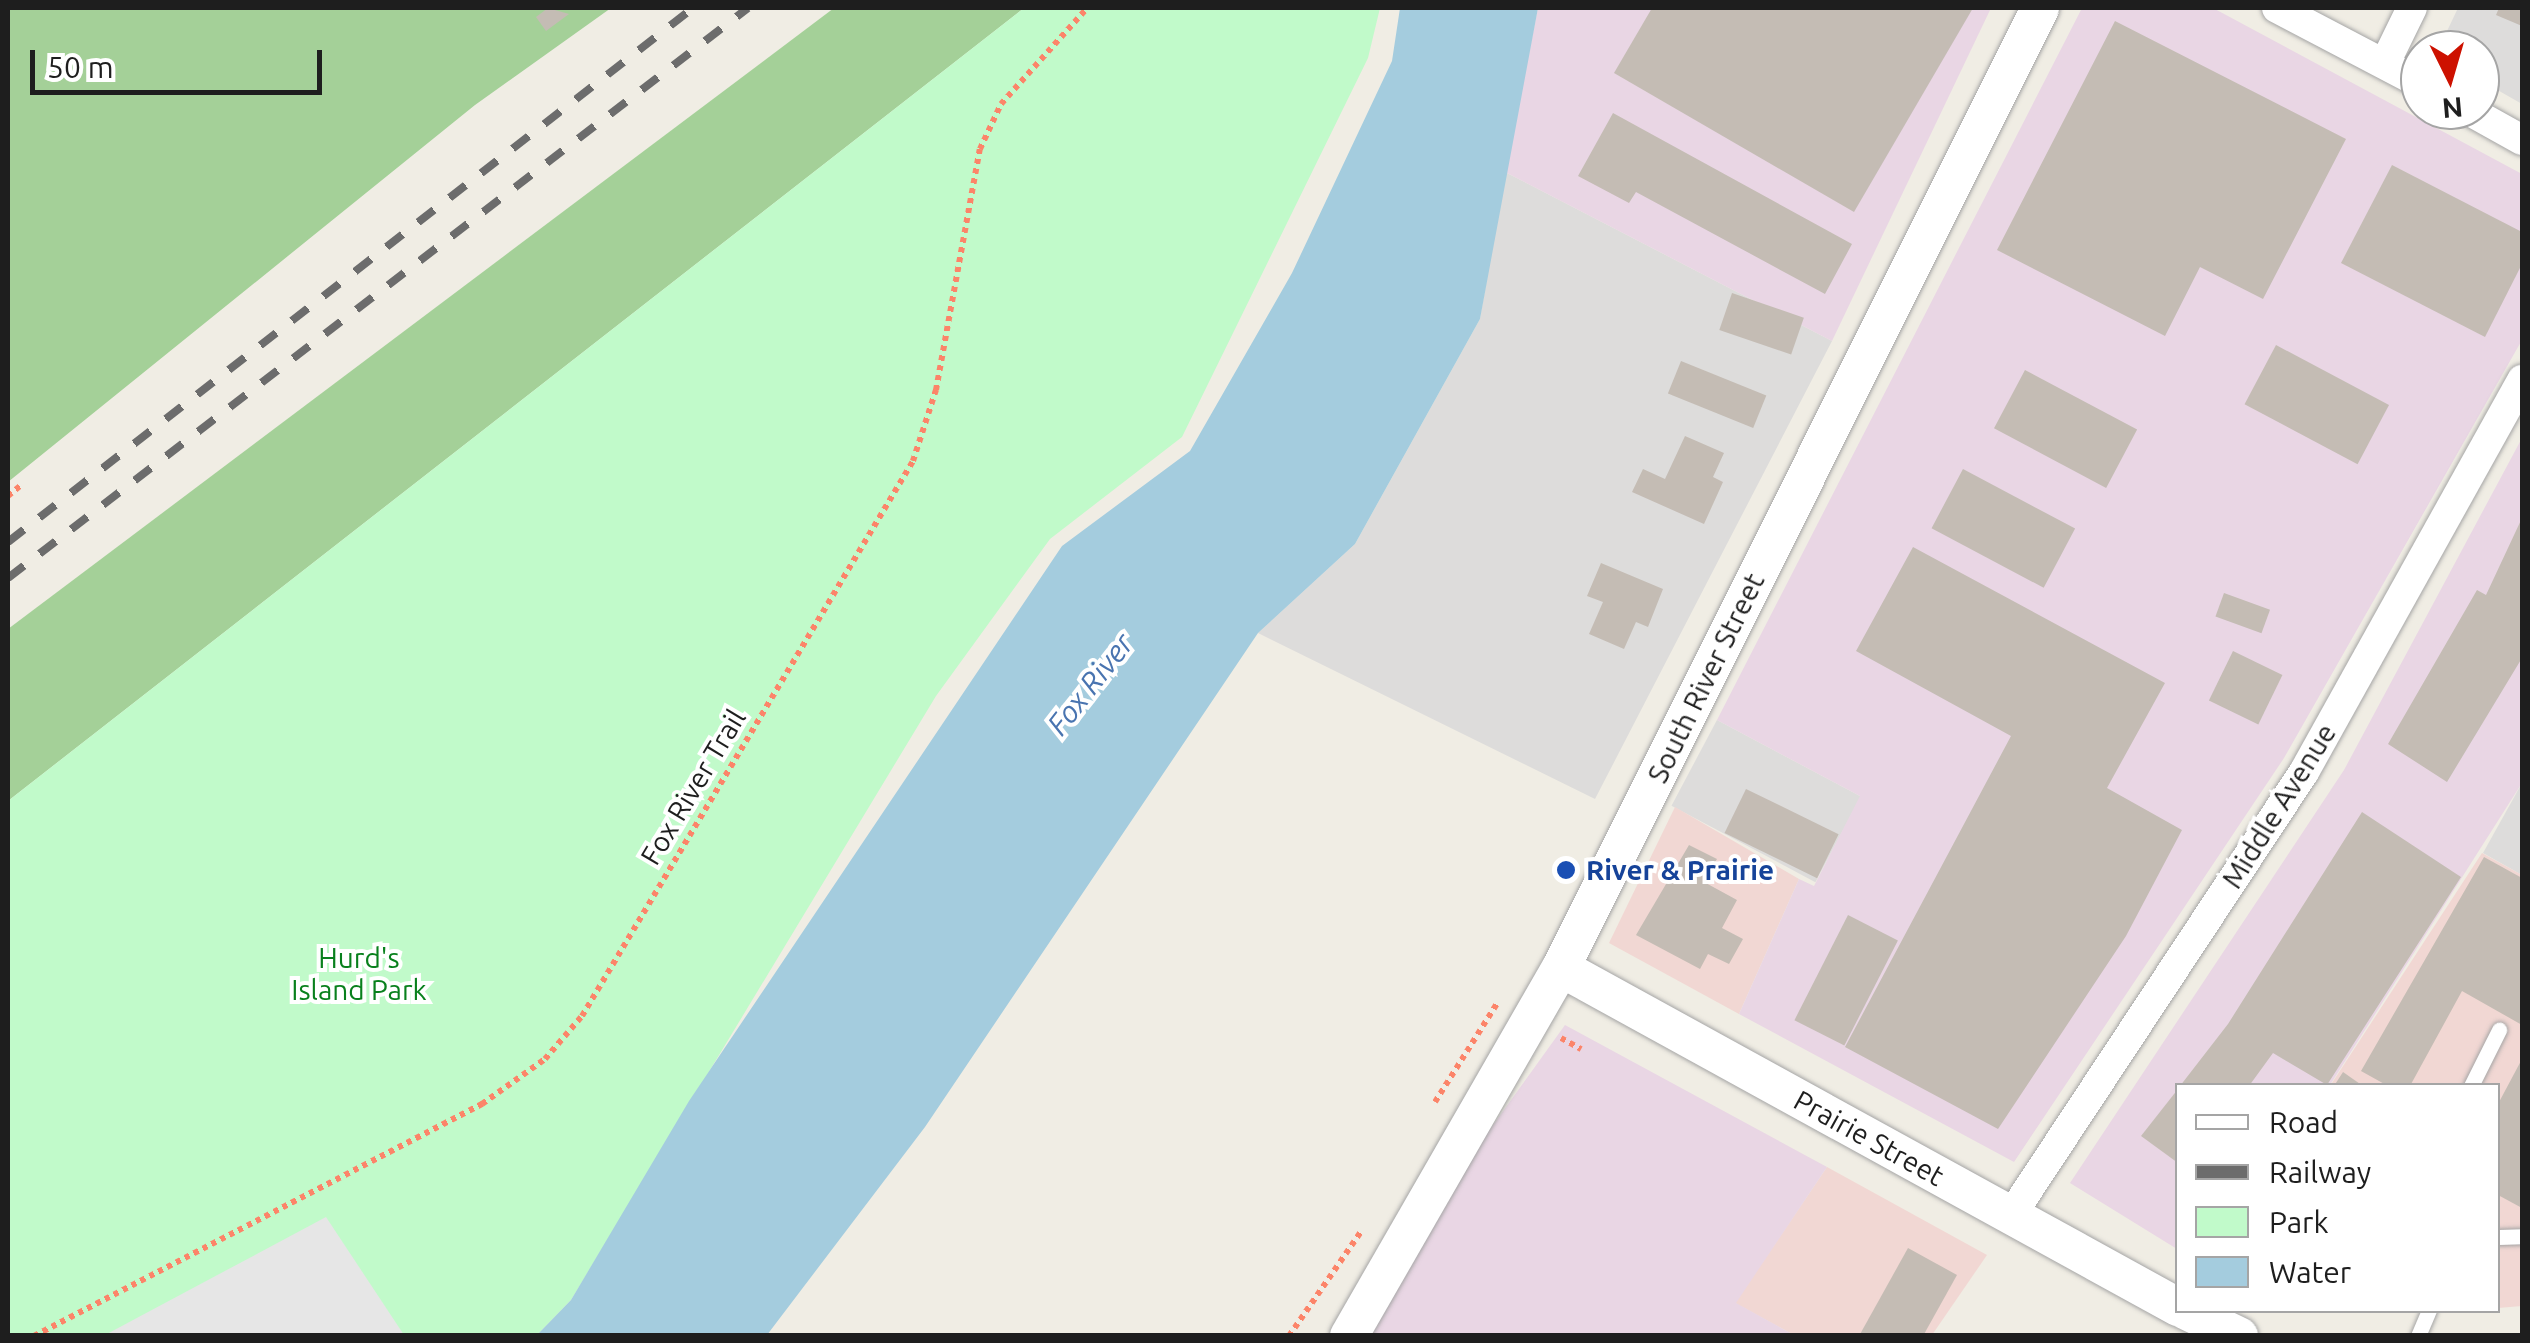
<!DOCTYPE html>
<style>
body{margin:0}
#map{position:relative;width:2530px;height:1343px;overflow:hidden;background:#f0ede4;font-family:Ubuntu,sans-serif}
div>[style]{position:absolute}
.residential>*{inset:0;background:#dddcdb;transform-origin:0 0}
.commercial>*{inset:0;background:#f1d7d3}
.industrial>*{inset:0;background:#e9d6e4}
.forest>*{inset:0;background:#a4d098}
.park>*{inset:0;background:#c1faca}
.parking>*{inset:0;background:#e6e6e6}
.water>*{inset:0;background:#a4ccde}
.building>*{inset:0;background:#c4bcb4;transform-origin:0 0}
.path>*{height:6px;margin-top:-3px;transform-origin:0;background:repeating-linear-gradient(90deg,#fc8469 0 5px,transparent 0 10px)}
.roads{filter:drop-shadow(0 0 2px #a5a5a5) drop-shadow(0 0 2px #a5a5a5)}
.service>*{height:15px;margin:-7.5px;padding:0 7.5px;transform-origin:7.5px;border-radius:7.5px;background:#fff}
.minor>*{height:30px;margin:-15px;padding:0 15px;transform-origin:15px;border-radius:15px;background:#fff}
.tertiary>*{height:38px;margin:-19px;padding:0 19px;transform-origin:19px;border-radius:19px;background:#fff}
.rail>*{height:8px;margin-top:-4px;transform-origin:0;background:repeating-linear-gradient(90deg,#6c6c6c 0 20px,transparent 0 40px)}
.dots>*{width:28px;height:28px;translate:-50% -50%;box-sizing:border-box;border:5px solid #fff;border-radius:50%}
span{translate:-50% -50%;white-space:nowrap;text-align:center;line-height:1.15;-webkit-text-stroke:8px #fff;paint-order:stroke}
.street-label{font-size:28px;color:#1e1e1e}
.transit-label{font-size:28px;color:#164399;font-weight:700}
.left{translate:0 -50%;text-align:left}
.park-label{font-size:28px;color:#09801d}
.water-label{font-size:30px;color:#4974b0;font-style:italic}
.frame{position:absolute;inset:0;border:10px solid #1e1e1e;pointer-events:none}
.legend{position:absolute;left:2175px;top:1083px;width:325px;height:230px;box-sizing:border-box;background:#fff;border:2px solid #a5a5a5;margin:0;padding:12px 18px;list-style:none;font-size:30px;color:#1e1e1e}
.legend li{display:flex;align-items:center;gap:20px;height:50px}
.legend b{width:50px;border:2px solid #a5a5a5}
.north{position:absolute;left:2400px;top:30px;width:100px;height:100px;box-sizing:border-box;background:#fff;border:2px solid #a5a5a5;border-radius:50%;rotate:175deg;font-size:28px;font-weight:700;line-height:40px;text-align:center;color:#1e1e1e}
.north::after{content:'';display:block;margin:auto;width:35px;height:45px;background:#cd1100;clip-path:polygon(50% 0,100% 100%,50% 72%,0 100%)}
.scale{position:absolute;left:30px;top:50px;width:292px;height:45px;box-sizing:border-box;border:5px solid #1e1e1e;border-top:0;padding-left:12px;font-size:30px;line-height:35px;white-space:nowrap;color:#1e1e1e;-webkit-text-stroke:8px #fff;paint-order:stroke}
</style>
<div id="map">
<div class="residential">
<div style="clip-path:polygon(2458px 8px,2522px 8px,2522px 104px,2480px 80px,2480px 50px,2438px 50px)"></div>
<div style="clip-path:polygon(1505px 172px,1832px 341px,1595px 799px,1258px 633px,1355px 544px,1480px 319px)"></div>
<div style="left:1717px;top:720px;width:163px;height:97px;rotate:28deg"></div>
<div style="clip-path:polygon(2522px 783px,2522px 875px,2483px 853px)"></div>
</div>
<div class="commercial">
<div style="clip-path:polygon(1675px 807px,1799px 879px,1739px 1014px,1609px 943px)"></div>
<div style="clip-path:polygon(2482px 853px,2522px 875px,2522px 1306px,2498px 1308px,2498px 1086px,2330px 1086px)"></div>
<div style="clip-path:polygon(1827px 1167px,1987px 1255px,1932px 1335px,1794px 1335px,1735px 1303px)"></div>
</div>
<div class="industrial">
<div style="clip-path:polygon(1538px 8px,1991px 8px,1832px 341px,1505px 172px)"></div>
<div style="clip-path:polygon(2082px 8px,2213px 8px,2522px 174px,2522px 340px,2284px 758px,2014px 1162px,1739px 1014px,1799px 879px,1814px 886px,1860px 796px,1717px 720px)"></div>
<div style="clip-path:polygon(2522px 438px,2522px 783px,2330px 1085px,2178px 1086px,2177px 1249px,2070px 1183px,2344px 770px)"></div>
<div style="clip-path:polygon(1565px 1025px,1827px 1167px,1736px 1303px,1794px 1335px,1341px 1336px)"></div>
</div>
<div class="forest">
<div style="clip-path:polygon(8px 8px,611px 8px,475px 105px,8px 482px)"></div>
<div style="clip-path:polygon(834px 8px,1024px 8px,8px 801px,8px 629px)"></div>
</div>
<div class="park">
<div style="clip-path:polygon(1024px 8px,1380px 8px,1368px 58px,1182px 437px,1050px 539px,936px 696px,571px 1300px,537px 1335px,8px 1336px,8px 801px)"></div>
</div>
<div class="parking">
<div style="clip-path:polygon(326px 1217px,404px 1335px,105px 1335px)"></div>
</div>
<div class="water">
<div style="clip-path:polygon(1400px 8px,1538px 8px,1480px 319px,1355px 544px,1258px 633px,925px 1127px,767px 1335px,537px 1335px,571px 1300px,689px 1101px,1062px 546px,1190px 451px,1292px 273px,1392px 61px)"></div>
</div>
<div class="building">
<div style="clip-path:polygon(548px 8px,569px 14px,546px 31px,536px 17px)"></div>
<div style="clip-path:polygon(1652px 8px,1973px 8px,1854px 212px,1614px 73px)"></div>
<div style="clip-path:polygon(2499px 8px,2522px 8px,2522px 26px,2496px 15px)"></div>
<div style="clip-path:polygon(2115px 21px,2346px 139px,2263px 299px,2200px 267px,2165px 336px,1997px 250px)"></div>
<div style="clip-path:polygon(1613px 113px,1852px 244px,1825px 294px,1636px 192px,1629px 203px,1578px 176px)"></div>
<div style="clip-path:polygon(2392px 165px,2522px 232px,2522px 264px,2485px 337px,2341px 263px)"></div>
<div style="left:1732px;top:293px;width:76px;height:39px;rotate:19deg"></div>
<div style="left:2276px;top:345px;width:128px;height:67px;rotate:28deg"></div>
<div style="left:1681px;top:361px;width:92px;height:35px;rotate:22deg"></div>
<div style="left:2025px;top:370px;width:127px;height:66px;rotate:28deg"></div>
<div style="clip-path:polygon(1685px 436px,1724px 453px,1713px 477px,1723px 482px,1704px 524px,1632px 492px,1643px 469px,1665px 479px)"></div>
<div style="left:1963px;top:469px;width:127px;height:67px;rotate:28deg"></div>
<div style="clip-path:polygon(2522px 518px,2522px 658px,2447px 782px,2388px 744px,2477px 590px,2486px 595px)"></div>
<div style="clip-path:polygon(1913px 547px,2165px 683px,2107px 788px,2182px 830px,2126px 936px,1998px 1129px,1845px 1047px,2011px 736px,1856px 651px)"></div>
<div style="clip-path:polygon(1601px 563px,1663px 589px,1648px 627px,1636px 622px,1624px 649px,1589px 634px,1603px 602px,1587px 596px)"></div>
<div style="left:2224px;top:593px;width:49px;height:25px;rotate:20deg"></div>
<div style="left:2233px;top:651px;width:55px;height:55px;rotate:26deg"></div>
<div style="left:1746px;top:789px;width:103px;height:49px;rotate:26deg"></div>
<div style="clip-path:polygon(2362px 812px,2461px 877px,2327px 1085px,2273px 1053px,2249px 1086px,2180px 1086px,2228px 1024px)"></div>
<div style="clip-path:polygon(1689px 845px,1717px 859px,1704px 882px,1737px 900px,1722px 928px,1743px 939px,1729px 964px,1708px 954px,1700px 969px,1636px 935px)"></div>
<div style="clip-path:polygon(2484px 857px,2522px 878px,2522px 1025px,2462px 991px,2410px 1086px,2388px 1086px,2361px 1071px)"></div>
<div style="left:1848px;top:915px;width:56px;height:118px;rotate:27deg"></div>
<div style="clip-path:polygon(2522px 1059px,2522px 1208px,2498px 1195px,2498px 1104px)"></div>
<div style="clip-path:polygon(2343px 1072px,2363px 1086px,2334px 1086px)"></div>
<div style="clip-path:polygon(2178px 1089px,2178px 1163px,2141px 1136px)"></div>
<div style="clip-path:polygon(1908px 1248px,1957px 1275px,1923px 1336px,1859px 1336px)"></div>
</div>
<div class="path">
<div style="left:8px;top:496px;width:16px;rotate:-40deg"></div>
<div style="left:1561px;top:1038px;width:23px;rotate:29deg"></div>
<div style="left:1435px;top:1102px;width:118px;rotate:-57.8deg"></div>
<div style="left:34px;top:1336px;width:505px;rotate:-27.38deg"></div>
<div style="left:482px;top:1104px;width:77px;rotate:-35.5deg"></div>
<div style="left:545px;top:1059px;width:57px;rotate:-49.3deg"></div>
<div style="left:582px;top:1016px;width:646px;rotate:-59.19deg"></div>
<div style="left:913px;top:461px;width:75px;rotate:-72.1deg"></div>
<div style="left:936px;top:390px;width:245px;rotate:-79.7deg"></div>
<div style="left:980px;top:149px;width:50px;rotate:-65deg"></div>
<div style="left:1001px;top:104px;width:129px;rotate:-48.1deg"></div>
<div style="left:1289px;top:1336px;width:129px;rotate:-55.4deg"></div>
</div>
<div class="roads">
<div class="service">
<div style="left:2471px;top:1086px;width:63px;rotate:-63.4deg"></div>
<div style="left:2498px;top:1237px;width:24px;rotate:-2deg"></div>
<div style="left:2418px;top:1336px;width:28px;rotate:-67deg"></div>
</div>
<div class="minor">
<div style="left:2277px;top:8px;width:161px;rotate:27.7deg"></div>
<div style="left:2385px;top:63px;width:61px;rotate:-63.9deg"></div>
<div style="left:2468px;top:110px;width:62px;rotate:29.1deg"></div>
<div style="left:2010px;top:1217px;width:533px;rotate:-56.55deg"></div>
<div style="left:2304px;top:772px;width:449px;rotate:-60.9deg"></div>
</div>
<div class="tertiary">
<div style="left:1561px;top:968px;width:704px;rotate:28.79deg"></div>
<div style="left:2185px;top:1310px;width:60px;rotate:25.7deg"></div>
<div style="left:1349px;top:1336px;width:425px;rotate:-60.1deg"></div>
<div style="left:1561px;top:968px;width:1073px;rotate:-63.48deg"></div>
</div>
</div>
<div class="rail">
<div style="left:8px;top:542px;width:869px;rotate:-37.94deg"></div>
<div style="left:8px;top:578px;width:934px;rotate:-37.61deg"></div>
</div>
<div class="dots">
<div style="left:1566px;top:870px;background:#1a4fb4"></div>
</div>
<div class="street-label">
<span style="left:1706px;top:678px;rotate:-64deg">South River Street</span>
<span style="left:693px;top:787px;rotate:-59deg">Fox River Trail</span>
<span style="left:2279px;top:806px;rotate:-58deg">Middle Avenue</span>
<span style="left:1869px;top:1138px;rotate:29deg">Prairie Street</span>
</div>
<div class="transit-label">
<span class="left" style="left:1586px;top:870px">River &amp; Prairie</span>
</div>
<div class="park-label">
<span style="left:359px;top:974px">Hurd's<br>Island Park</span>
</div>
<div class="water-label">
<span style="left:1090px;top:684px;rotate:-52deg">Fox River</span>
</div>
<div class="frame"></div>
<ul class="legend">
<li><b style="height:12px;background:#fff"></b>Road</li>
<li><b style="height:12px;background:#6c6c6c"></b>Railway</li>
<li><b style="height:28px;background:#c1faca"></b>Park</li>
<li><b style="height:28px;background:#a4ccde"></b>Water</li>
</ul>
<div class="north">N</div>
<div class="scale">50 m</div>
</div>
